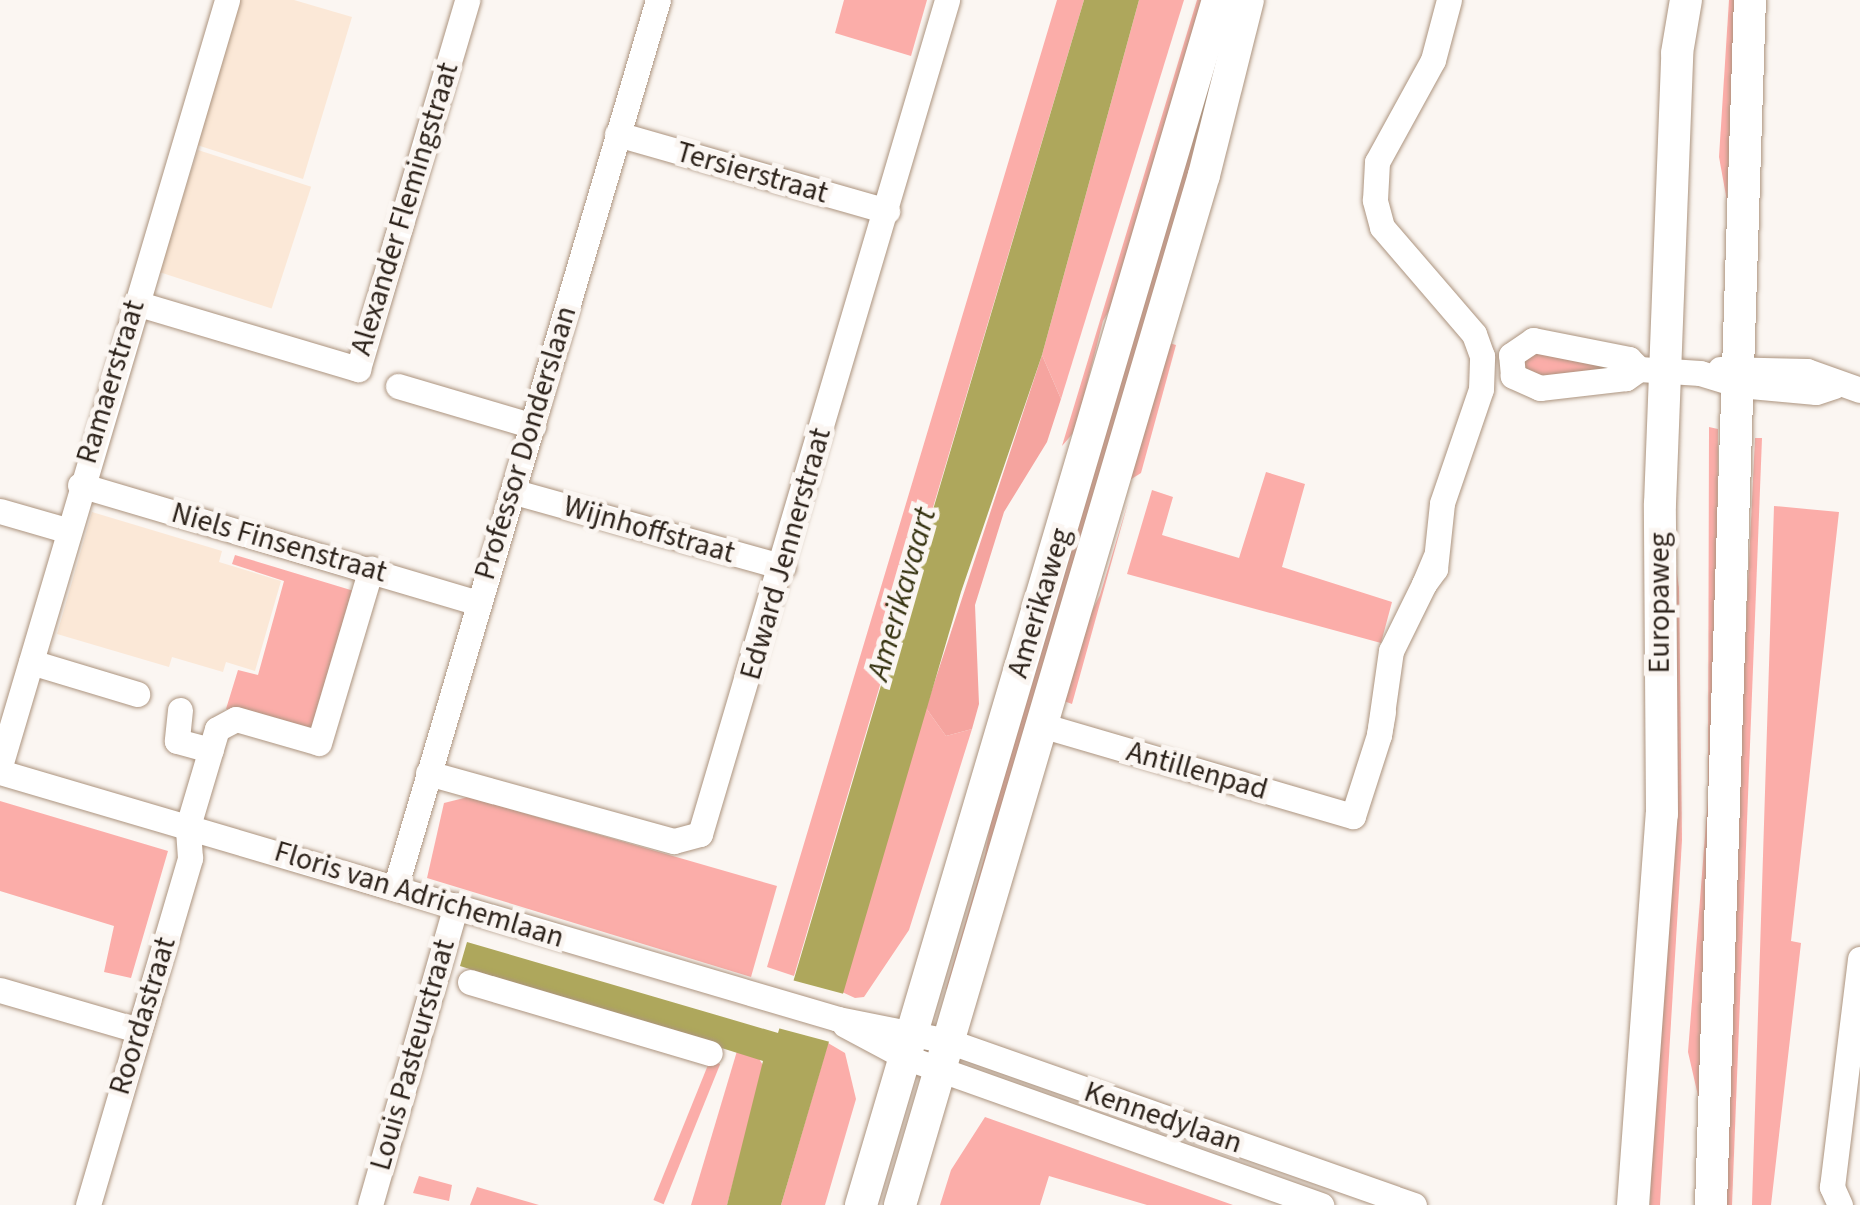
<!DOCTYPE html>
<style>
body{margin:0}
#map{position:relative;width:1860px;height:1205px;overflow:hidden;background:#fbf6f2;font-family:"Source Sans 3",sans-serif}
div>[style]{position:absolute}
.built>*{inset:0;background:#fbe8d7;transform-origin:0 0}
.green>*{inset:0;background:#fbada9;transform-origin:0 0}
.forest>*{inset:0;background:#f5a49f}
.water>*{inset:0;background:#aea75c}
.pier>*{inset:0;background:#fbf6f2;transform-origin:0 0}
.roads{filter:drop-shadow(0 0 2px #ac947f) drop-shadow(0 0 2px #ac947f)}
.minor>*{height:25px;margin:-12.5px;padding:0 12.5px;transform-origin:12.5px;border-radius:12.5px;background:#fff}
.major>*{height:32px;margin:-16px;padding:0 16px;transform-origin:16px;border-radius:16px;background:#fff}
span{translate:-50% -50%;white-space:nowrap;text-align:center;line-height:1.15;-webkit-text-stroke:10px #fbf6f2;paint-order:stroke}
.street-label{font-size:30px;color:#2d231b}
.water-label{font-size:32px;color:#363311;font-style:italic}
</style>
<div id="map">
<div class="built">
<div style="clip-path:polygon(237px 0,294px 0,352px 17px,303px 179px,197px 145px)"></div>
<div style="left:198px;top:150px;width:119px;height:128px;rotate:18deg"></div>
<div style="clip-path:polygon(92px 512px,222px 551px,219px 562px,281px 581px,255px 671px,226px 662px,223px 672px,172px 657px,169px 667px,57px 634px)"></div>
</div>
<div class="green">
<div style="clip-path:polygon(844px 0,927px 0,911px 56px,835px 33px)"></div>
<div style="clip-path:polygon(1057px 0,1084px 0,923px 541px,907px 539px,885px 624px,899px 621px,794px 976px,767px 967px)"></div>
<div style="clip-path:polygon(1139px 0,1184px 0,1061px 399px,1042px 355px)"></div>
<div style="clip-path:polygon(1197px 0,1206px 0,1121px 290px,1103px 321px,1075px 431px,1062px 446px)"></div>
<div style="clip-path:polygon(1229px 0,1202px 137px,951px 991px,946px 989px,985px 855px,1000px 770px)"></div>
<div style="clip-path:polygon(1729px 0,1735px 0,1727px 201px,1719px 157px)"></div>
<div style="clip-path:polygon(1166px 342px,1176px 345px,1141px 473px,1125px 483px)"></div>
<div style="clip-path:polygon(1531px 347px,1629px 367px,1550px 379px,1525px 374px,1523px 352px)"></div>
<div style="clip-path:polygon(1709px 427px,1718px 429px,1716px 743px,1699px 1100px,1688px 1052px,1708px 798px)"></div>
<div style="clip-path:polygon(1755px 438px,1762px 438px,1732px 1205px,1718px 1205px)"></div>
<div style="clip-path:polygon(1266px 472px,1305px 484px,1282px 567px,1392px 602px,1381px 643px,1127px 574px,1152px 490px,1173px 497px,1162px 535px,1239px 558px)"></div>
<div style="clip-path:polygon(1129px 499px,1072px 704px,1061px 700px,1077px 641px,1100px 595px)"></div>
<div style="clip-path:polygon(1774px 506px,1839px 512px,1791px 941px,1801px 943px,1771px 1205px,1752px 1205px)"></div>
<div style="clip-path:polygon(1672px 538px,1679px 588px,1682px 840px,1660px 1205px,1650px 1205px)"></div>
<div style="clip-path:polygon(235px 555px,354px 591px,316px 724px,303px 731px,226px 709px,238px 670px,258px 675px,284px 581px,232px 564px)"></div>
<div style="clip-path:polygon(926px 708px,946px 736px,972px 729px,909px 930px,864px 997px,855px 998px,842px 992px)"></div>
<div style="clip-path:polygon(468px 797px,777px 886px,751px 977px,427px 878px,444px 803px)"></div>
<div style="clip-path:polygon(0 801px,168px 851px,131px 978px,104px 972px,114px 926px,0 891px)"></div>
<div style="clip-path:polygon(828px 1043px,845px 1053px,856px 1099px,825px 1205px,781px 1205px)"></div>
<div style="clip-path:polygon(737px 1051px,758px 1057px,764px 1067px,727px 1205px,691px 1205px)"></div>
<div style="left:710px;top:1060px;width:11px;height:151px;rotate:22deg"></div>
<div style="clip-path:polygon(985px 1117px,1233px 1205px,1147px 1205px,1049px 1176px,1040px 1205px,940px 1205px,951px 1170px)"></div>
<div style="clip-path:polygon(419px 1176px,452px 1185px,449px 1201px,413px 1193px)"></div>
<div style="clip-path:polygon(477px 1187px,539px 1205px,470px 1205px)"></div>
</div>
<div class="forest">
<div style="clip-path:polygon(1042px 355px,1061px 399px,1047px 442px,1004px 512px,975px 605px,979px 704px,972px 729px,946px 736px,926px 708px)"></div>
<div style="clip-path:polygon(907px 539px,923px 541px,899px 621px,884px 624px)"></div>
</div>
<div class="water">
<div style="clip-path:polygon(1084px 0,1139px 0,1042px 355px,961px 592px,781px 1205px,727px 1205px,763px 1061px,460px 966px,467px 942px,778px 1033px)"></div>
</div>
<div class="pier">
<div style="left:788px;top:979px;width:60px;height:50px;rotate:15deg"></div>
</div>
<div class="roads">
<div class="minor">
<div style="left:617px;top:134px;width:281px;rotate:15.9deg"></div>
<div style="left:136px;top:303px;width:232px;rotate:16.6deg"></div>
<div style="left:358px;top:369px;width:385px;rotate:-73.5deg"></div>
<div style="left:1639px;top:369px;width:16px;rotate:145deg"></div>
<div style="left:1626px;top:378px;width:87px;rotate:173.4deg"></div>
<div style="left:1540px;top:388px;width:30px;rotate:-156deg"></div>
<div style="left:1513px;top:376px;width:21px;rotate:-95deg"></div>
<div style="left:1511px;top:355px;width:27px;rotate:-34deg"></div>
<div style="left:1533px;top:340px;width:98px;rotate:11.2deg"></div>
<div style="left:1629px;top:359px;width:14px;rotate:45deg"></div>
<div style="left:1639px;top:369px;width:61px;rotate:3.8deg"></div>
<div style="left:1700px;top:373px;width:41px;rotate:17.1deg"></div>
<div style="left:1739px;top:385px;width:77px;rotate:5.2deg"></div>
<div style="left:1816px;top:392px;width:19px;rotate:-18deg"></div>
<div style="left:1720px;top:369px;width:87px;rotate:1.3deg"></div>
<div style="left:1807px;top:371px;width:56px;rotate:19.7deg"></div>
<div style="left:398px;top:386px;width:141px;rotate:16.5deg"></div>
<div style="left:80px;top:485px;width:415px;rotate:16.5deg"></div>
<div style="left:515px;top:492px;width:278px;rotate:15.6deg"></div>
<div style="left:0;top:511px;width:69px;rotate:16.1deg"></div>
<div style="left:1435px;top:558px;width:28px;rotate:113deg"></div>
<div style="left:1424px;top:584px;width:19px;rotate:-54deg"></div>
<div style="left:1435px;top:569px;width:66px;rotate:-83.9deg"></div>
<div style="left:1442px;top:503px;width:120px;rotate:-71.1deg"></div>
<div style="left:1481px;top:389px;width:33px;rotate:-88deg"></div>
<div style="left:1482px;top:356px;width:23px;rotate:-110deg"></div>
<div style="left:1474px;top:334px;width:141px;rotate:-130.7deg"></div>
<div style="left:1382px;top:227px;width:28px;rotate:-105deg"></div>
<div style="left:1375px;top:200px;width:38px;rotate:-87deg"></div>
<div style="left:1377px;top:162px;width:116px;rotate:-61.2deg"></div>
<div style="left:1433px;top:60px;width:62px;rotate:-75.1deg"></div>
<div style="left:31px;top:662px;width:111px;rotate:16.8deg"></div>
<div style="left:180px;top:710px;width:31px;rotate:96deg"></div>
<div style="left:177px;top:741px;width:35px;rotate:15deg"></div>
<div style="left:1383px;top:712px;width:23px;rotate:100deg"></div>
<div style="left:1379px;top:735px;width:85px;rotate:-81.9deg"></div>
<div style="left:1391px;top:651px;width:75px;rotate:-63.8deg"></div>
<div style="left:1041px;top:725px;width:325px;rotate:16.3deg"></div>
<div style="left:1353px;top:816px;width:85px;rotate:-72.2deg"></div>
<div style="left:0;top:766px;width:799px;rotate:-73.49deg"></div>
<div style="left:0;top:772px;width:874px;rotate:16.42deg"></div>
<div style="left:838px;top:1019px;width:112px;rotate:11.3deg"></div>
<div style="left:948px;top:1041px;width:494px;rotate:19.4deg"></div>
<div style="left:428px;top:773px;width:255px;rotate:15.5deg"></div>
<div style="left:674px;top:841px;width:27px;rotate:-15deg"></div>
<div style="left:700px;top:834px;width:870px;rotate:-73.5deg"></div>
<div style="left:396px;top:885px;width:923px;rotate:-73.51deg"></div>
<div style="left:470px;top:982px;width:250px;rotate:16.5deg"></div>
<div style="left:0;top:990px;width:144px;rotate:16.2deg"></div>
<div style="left:845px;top:1025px;width:68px;rotate:28.1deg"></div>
<div style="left:905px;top:1057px;width:442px;rotate:19.6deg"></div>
<div style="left:88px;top:1205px;width:362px;rotate:-73.6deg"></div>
<div style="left:190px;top:858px;width:32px;rotate:-94deg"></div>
<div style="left:188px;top:826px;width:101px;rotate:-73.4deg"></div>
<div style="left:217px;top:729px;width:21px;rotate:-28deg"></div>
<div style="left:236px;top:719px;width:86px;rotate:16.1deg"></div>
<div style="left:319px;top:743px;width:182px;rotate:-73.4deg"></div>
<div style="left:370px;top:1205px;width:312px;rotate:-74deg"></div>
<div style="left:1840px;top:1205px;width:20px;rotate:-114deg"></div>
<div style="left:1832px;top:1187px;width:230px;rotate:-83deg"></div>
</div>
<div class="major">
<div style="left:861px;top:1205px;width:1257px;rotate:-73.5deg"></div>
<div style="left:900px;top:1205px;width:1074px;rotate:-73.56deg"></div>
<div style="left:1204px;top:175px;width:180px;rotate:-75.9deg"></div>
<div style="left:1633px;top:1205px;width:392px;rotate:-85.8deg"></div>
<div style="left:1662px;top:814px;width:310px;rotate:-90.4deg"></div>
<div style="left:1660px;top:504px;width:451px;rotate:-87.8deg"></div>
<div style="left:1677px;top:53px;width:54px;rotate:-80.4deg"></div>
<div style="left:1711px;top:1205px;width:1206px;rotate:-88.15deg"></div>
</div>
</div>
<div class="street-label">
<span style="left:752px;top:173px;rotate:16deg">Tersierstraat</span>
<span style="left:405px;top:209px;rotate:-73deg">Alexander Flemingstraat</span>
<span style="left:111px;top:382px;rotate:-73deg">Ramaerstraat</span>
<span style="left:526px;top:443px;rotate:-73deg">Professor Donderslaan</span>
<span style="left:649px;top:530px;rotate:16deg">Wijnhoffstraat</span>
<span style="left:279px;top:543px;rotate:16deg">Niels Finsenstraat</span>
<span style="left:786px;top:554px;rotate:-74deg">Edward Jennerstraat</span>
<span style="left:1040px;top:603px;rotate:-73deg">Amerikaweg</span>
<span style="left:1660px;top:603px;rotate:-90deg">Europaweg</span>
<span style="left:1197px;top:771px;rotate:16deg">Antillenpad</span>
<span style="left:419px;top:895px;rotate:17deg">Floris van Adrichemlaan</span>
<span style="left:143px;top:1016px;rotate:-73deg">Roordastraat</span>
<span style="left:413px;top:1055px;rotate:-74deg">Louis Pasteurstraat</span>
<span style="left:1163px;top:1118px;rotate:19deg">Kennedylaan</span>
</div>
<div class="water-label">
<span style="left:902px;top:594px;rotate:-74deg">Amerikavaart</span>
</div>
</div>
